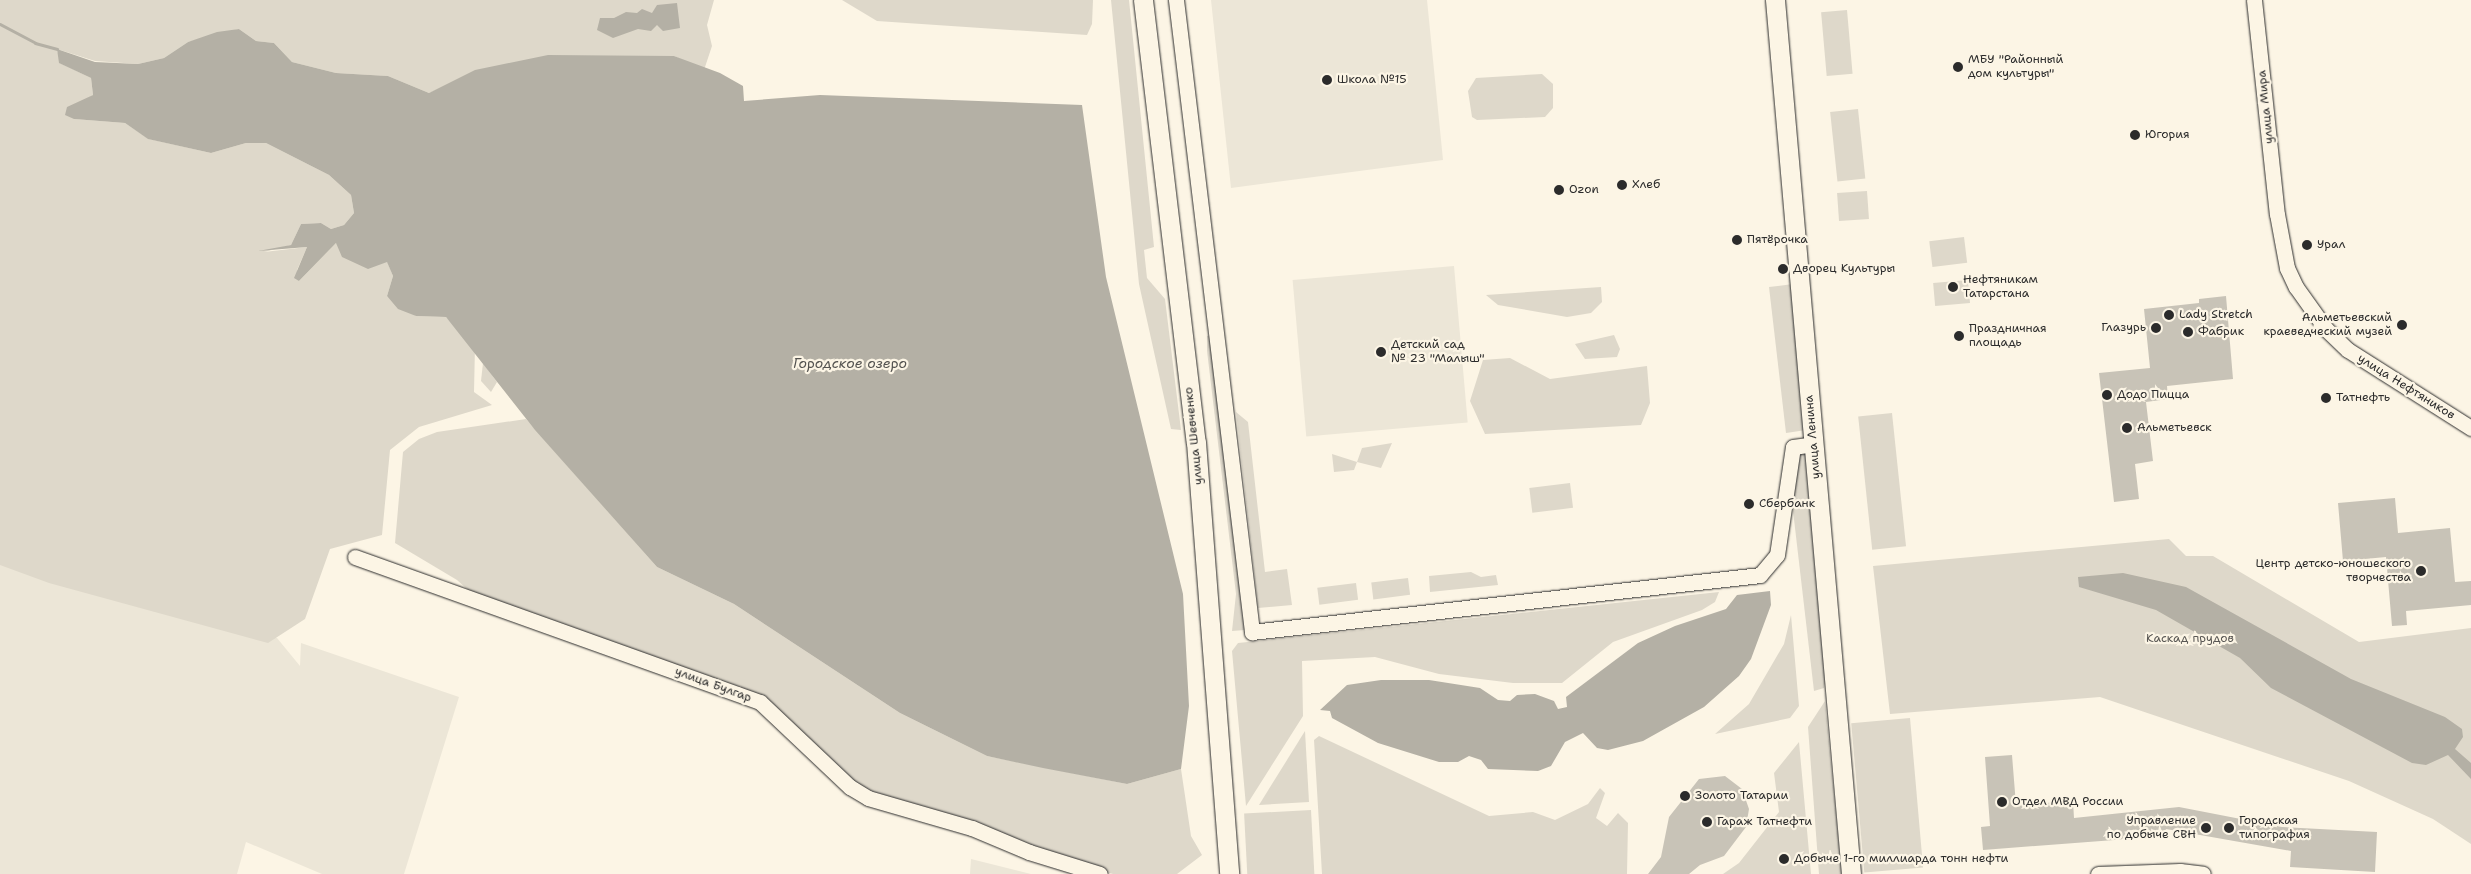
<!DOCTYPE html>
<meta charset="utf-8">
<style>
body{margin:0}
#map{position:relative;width:2471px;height:874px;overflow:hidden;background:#fcf5e5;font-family:"Shantell Sans",sans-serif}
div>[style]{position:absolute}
.built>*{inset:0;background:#ece6d7;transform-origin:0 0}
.green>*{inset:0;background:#ded8ca;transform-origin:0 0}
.water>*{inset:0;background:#b4b0a5}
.stream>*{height:3px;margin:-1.5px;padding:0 1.5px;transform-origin:1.5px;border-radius:1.5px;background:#b4b0a5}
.building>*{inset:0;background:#c8c3b7}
.roads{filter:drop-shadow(0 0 1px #2b2b2b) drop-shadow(0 0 1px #2b2b2b)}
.minor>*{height:15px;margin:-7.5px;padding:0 7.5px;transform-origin:7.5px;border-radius:7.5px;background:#fcf5e5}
.major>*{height:19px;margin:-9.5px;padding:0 9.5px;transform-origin:9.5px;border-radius:9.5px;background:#fcf5e5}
.dots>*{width:14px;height:14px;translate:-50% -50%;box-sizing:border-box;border:2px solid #fcf5e5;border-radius:50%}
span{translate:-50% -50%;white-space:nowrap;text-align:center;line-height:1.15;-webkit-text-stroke:4.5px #fcf5e5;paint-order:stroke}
.poi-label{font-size:12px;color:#2b2b2b}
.left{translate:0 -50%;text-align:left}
.right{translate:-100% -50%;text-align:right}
.street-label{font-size:12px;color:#2b2b2b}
.park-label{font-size:12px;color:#585653}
.water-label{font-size:14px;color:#545350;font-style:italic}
</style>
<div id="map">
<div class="built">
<div style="clip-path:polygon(1211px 0,1427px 0,1443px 160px,1231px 188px)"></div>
<div style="left:1454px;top:266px;width:157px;height:162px;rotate:85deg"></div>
<div style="clip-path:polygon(0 561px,277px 638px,300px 666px,301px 643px,459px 697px,404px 874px,322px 874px,246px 842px,237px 874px,0 874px)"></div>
<div style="clip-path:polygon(971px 859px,1031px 874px,970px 874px)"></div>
</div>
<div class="green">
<div style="clip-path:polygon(0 0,714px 0,707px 25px,712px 46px,704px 70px,674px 56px,444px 87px,429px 93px,388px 76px,336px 73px,292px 62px,274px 43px,256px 41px,239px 29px,188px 42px,164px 58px,138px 64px,95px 61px,57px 49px,60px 63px,91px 78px,93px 95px,80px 103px,74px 119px,125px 123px,149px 139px,211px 153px,246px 143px,266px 143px,329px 175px,351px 195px,354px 213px,344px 225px,331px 229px,321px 223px,301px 224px,291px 245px,264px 252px,307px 247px,297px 270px,299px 281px,336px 243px,387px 261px,393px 276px,387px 296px,416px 316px,446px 317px,475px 346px,474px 392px,492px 405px,419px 427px,390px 450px,382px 535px,330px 549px,305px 619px,268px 643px,49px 583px,0 565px)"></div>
<div style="clip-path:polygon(842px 0,1093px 0,1092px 24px,1087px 35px,877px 21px)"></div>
<div style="clip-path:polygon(1111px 0,1129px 0,1154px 247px,1144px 250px,1147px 278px,1165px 299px,1181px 430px,1171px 429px,1139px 284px)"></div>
<div style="left:1847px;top:10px;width:64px;height:26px;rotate:85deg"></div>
<div style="clip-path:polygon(1542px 74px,1553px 84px,1553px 108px,1545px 117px,1477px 120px,1472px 117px,1468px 91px,1476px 78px)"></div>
<div style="left:1858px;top:109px;width:70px;height:28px;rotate:84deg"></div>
<div style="left:1867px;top:191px;width:28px;height:30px;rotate:86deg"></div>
<div style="left:1964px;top:237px;width:26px;height:35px;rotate:83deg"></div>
<div style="left:1968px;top:280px;width:23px;height:35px;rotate:85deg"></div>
<div style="clip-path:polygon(1793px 284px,1806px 430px,1786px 433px,1769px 287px)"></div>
<div style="clip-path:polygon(1601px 287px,1602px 302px,1591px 313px,1567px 317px,1498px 305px,1486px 295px)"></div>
<div style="clip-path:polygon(1211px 335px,1245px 630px,1232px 631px,1236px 594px,1207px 351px,1207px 336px)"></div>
<div style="clip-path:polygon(1614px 335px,1620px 349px,1617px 357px,1585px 359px,1575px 344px)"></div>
<div style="clip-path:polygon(1510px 358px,1550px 379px,1647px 366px,1650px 403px,1641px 425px,1485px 434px,1470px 401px,1483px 360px)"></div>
<div style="clip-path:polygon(483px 363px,497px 382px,491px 392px,481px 381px)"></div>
<div style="clip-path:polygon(1236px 412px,1248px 422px,1265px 572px,1287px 569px,1292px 605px,1258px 608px)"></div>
<div style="left:1892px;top:413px;width:134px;height:34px;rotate:84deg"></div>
<div style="clip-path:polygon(526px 419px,657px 567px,734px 604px,900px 713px,987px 756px,1127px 784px,1181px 769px,1191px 836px,1202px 855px,1177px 874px,1113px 874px,1043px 853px,861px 788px,766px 700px,476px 597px,457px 580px,395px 543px,403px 452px,419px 439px,437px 432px)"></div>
<div style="clip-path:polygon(1392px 443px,1381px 468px,1357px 462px,1354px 470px,1334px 472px,1332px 454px,1357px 462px,1362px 448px)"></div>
<div style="clip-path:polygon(1800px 453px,1805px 453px,1826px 678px,1824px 688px,1814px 691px,1792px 502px)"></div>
<div style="left:1570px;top:483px;width:25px;height:41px;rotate:83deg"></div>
<div style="clip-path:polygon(2169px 539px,2186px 556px,2213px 556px,2359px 642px,2471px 628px,2471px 844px,2433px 819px,2349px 781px,2100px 697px,1890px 714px,1873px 566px)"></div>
<div style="clip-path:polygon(1471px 572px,1481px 577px,1496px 575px,1498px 585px,1430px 592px,1429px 576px)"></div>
<div style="left:1408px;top:578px;width:17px;height:37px;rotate:83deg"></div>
<div style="left:1356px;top:583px;width:17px;height:39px;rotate:83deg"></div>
<div style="clip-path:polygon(1719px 592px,1715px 602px,1702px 610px,1613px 642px,1562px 683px,1513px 683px,1439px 674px,1375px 657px,1302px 661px,1303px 716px,1246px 806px,1232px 651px,1238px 643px)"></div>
<div style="clip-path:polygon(1791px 615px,1799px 706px,1790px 718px,1715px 734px,1749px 704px,1784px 644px)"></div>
<div style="clip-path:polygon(1825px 701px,1842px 874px,1819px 874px,1808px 727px)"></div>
<div style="left:1910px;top:718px;width:150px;height:59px;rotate:85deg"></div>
<div style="clip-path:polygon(1305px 731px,1309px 802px,1259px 805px)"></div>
<div style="clip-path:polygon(1319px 736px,1489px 816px,1533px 812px,1555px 820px,1588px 804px,1600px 788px,1605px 793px,1596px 818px,1607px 826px,1618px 813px,1628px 823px,1627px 874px,1322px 874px,1314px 740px)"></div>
<div style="clip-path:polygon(1799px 742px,1811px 874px,1723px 874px,1739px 863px,1779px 812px,1774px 773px)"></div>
<div style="left:1311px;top:810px;width:64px;height:67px;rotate:87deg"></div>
</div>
<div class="water">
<div style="clip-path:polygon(677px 3px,680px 28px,663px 31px,657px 25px,651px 31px,638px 29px,613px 38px,597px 30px,600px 18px,614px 18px,626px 12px,637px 13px,642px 9px,652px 13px,657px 5px)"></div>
<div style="clip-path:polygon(239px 29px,256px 41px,274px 43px,292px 62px,336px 73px,388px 76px,429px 93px,475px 70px,548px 55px,674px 56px,720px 73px,743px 86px,744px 101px,820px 95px,1082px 105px,1106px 277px,1183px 594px,1189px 706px,1181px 769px,1127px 784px,1043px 768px,987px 756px,900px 713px,734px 604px,657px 567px,535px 430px,446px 317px,416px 316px,398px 309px,387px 296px,393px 276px,387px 262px,368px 269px,342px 257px,336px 243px,299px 281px,294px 278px,307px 247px,258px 251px,291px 245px,301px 224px,321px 223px,331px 229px,344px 225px,354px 213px,351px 195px,329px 175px,266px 143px,246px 143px,211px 153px,148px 139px,125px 123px,74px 119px,65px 115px,67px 107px,93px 95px,91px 78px,59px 63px,57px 49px,95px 62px,138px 64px,164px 58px,188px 42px,217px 32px)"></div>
<div style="clip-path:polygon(2123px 573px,2186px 587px,2351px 679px,2445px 717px,2462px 729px,2463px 737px,2455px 749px,2471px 763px,2471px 779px,2448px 755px,2426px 765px,2412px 763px,2271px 688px,2240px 658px,2156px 610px,2079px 587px,2078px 577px)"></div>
<div style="clip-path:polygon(1770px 591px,1771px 605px,1751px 659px,1739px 676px,1704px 707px,1643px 741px,1608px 750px,1597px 748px,1583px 733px,1565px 742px,1551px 766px,1538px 771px,1488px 769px,1481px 760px,1469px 756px,1458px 762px,1439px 762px,1378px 743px,1332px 718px,1330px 711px,1320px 710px,1347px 685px,1381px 680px,1429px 680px,1480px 688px,1498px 700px,1510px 701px,1517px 695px,1535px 694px,1554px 701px,1558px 709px,1567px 707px,1566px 697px,1638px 643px,1675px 626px,1726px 609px,1737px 595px)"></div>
</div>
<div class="stream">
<div style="left:0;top:24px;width:40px;rotate:28deg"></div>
<div style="left:35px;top:43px;width:23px;rotate:15deg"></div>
</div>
<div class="building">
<div style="clip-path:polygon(2226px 296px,2233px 379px,2167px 386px,2168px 399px,2146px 402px,2153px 461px,2135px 464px,2139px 499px,2114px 502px,2099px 373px,2150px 368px,2144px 309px,2199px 303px,2199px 299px)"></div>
<div style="clip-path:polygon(2395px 498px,2398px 533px,2450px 528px,2455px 582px,2471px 581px,2471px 605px,2406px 611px,2407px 625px,2392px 626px,2386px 557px,2343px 561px,2338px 503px)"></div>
<div style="clip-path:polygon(2012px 755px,2016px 805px,2073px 801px,2074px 818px,2179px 807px,2282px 827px,2377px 832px,2375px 872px,2290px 867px,2291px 851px,2166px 829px,2167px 836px,1983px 850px,1981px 827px,1990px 826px,1985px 757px)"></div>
<div style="clip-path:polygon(1725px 776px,1742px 789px,1749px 809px,1746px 827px,1724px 856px,1700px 865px,1689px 874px,1648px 874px,1661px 857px,1669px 817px,1699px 779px)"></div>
</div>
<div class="roads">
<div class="minor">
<div style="left:1176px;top:0;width:637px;rotate:83.14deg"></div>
<div style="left:1252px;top:632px;width:511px;rotate:-6.4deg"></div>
<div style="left:1760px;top:575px;width:26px;rotate:-50deg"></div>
<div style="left:1777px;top:555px;width:109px;rotate:-81.6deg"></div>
<div style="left:1793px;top:447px;width:21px;rotate:-8deg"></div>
<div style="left:2254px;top:0;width:215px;rotate:83.9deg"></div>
<div style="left:2277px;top:214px;width:55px;rotate:79.5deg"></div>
<div style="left:2287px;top:268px;width:21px;rotate:65deg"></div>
<div style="left:2296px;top:287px;width:52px;rotate:54.5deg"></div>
<div style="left:2326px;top:329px;width:30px;rotate:44deg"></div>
<div style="left:2348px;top:350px;width:146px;rotate:32.4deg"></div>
<div style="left:355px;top:557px;width:430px;rotate:19.7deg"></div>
<div style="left:760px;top:702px;width:124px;rotate:43.4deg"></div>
<div style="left:850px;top:787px;width:21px;rotate:31deg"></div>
<div style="left:868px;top:798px;width:108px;rotate:16.1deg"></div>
<div style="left:972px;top:828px;width:62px;rotate:22.8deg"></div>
<div style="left:1029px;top:852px;width:74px;rotate:17.2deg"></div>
<div style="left:2098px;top:874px;width:82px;rotate:-2.1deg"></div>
<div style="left:2180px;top:871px;width:23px;rotate:7deg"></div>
</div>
<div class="major">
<div style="left:1143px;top:0;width:445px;rotate:83.2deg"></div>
<div style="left:1196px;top:442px;width:433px;rotate:85.6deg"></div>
<div style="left:1775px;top:0;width:877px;rotate:85.03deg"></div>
</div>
</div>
<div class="dots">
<div style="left:1958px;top:67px;background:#2b2b2b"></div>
<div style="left:1327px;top:80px;background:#2b2b2b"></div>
<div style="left:2135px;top:135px;background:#2b2b2b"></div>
<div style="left:1622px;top:185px;background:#2b2b2b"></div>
<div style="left:1559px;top:190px;background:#2b2b2b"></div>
<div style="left:1737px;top:240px;background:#2b2b2b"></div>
<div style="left:2307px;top:245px;background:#2b2b2b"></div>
<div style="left:1783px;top:269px;background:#2b2b2b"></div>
<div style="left:1953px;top:287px;background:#2b2b2b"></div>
<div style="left:2169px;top:315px;background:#2b2b2b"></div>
<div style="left:2402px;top:325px;background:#2b2b2b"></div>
<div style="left:2156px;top:328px;background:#2b2b2b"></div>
<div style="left:2188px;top:332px;background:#2b2b2b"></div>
<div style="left:1959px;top:336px;background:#2b2b2b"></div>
<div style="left:1381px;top:352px;background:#2b2b2b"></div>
<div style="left:2107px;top:395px;background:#2b2b2b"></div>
<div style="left:2326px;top:398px;background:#2b2b2b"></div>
<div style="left:2127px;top:428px;background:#2b2b2b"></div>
<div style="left:1749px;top:504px;background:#2b2b2b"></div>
<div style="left:2421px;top:571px;background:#2b2b2b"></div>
<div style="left:1685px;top:796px;background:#2b2b2b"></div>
<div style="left:2002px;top:802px;background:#2b2b2b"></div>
<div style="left:1707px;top:822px;background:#2b2b2b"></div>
<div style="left:2206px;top:828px;background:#2b2b2b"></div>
<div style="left:2229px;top:828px;background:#2b2b2b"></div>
<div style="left:1784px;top:859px;background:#2b2b2b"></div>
</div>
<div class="poi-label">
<span class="left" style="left:1968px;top:67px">МБУ "Районный<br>дом культуры"</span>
<span class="left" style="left:1337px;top:80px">Школа №15</span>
<span class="left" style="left:2145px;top:135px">Югория</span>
<span class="left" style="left:1632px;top:185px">Хлеб</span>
<span class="left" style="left:1569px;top:190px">Ozon</span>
<span class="left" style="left:1747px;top:240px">Пятёрочка</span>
<span class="left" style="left:2317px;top:245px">Урал</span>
<span class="left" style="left:1793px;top:269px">Дворец Культуры</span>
<span class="left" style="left:1963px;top:287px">Нефтяникам<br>Татарстана</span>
<span class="left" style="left:2179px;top:315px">Lady Stretch</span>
<span class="right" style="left:2392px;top:325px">Альметьевский<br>краеведческий музей</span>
<span class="right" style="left:2146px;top:328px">Глазурь</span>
<span class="left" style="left:1969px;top:336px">Праздничная<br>площадь</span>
<span class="left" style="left:2198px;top:332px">Фабрик</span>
<span class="left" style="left:1391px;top:352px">Детский сад<br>№ 23 "Малыш"</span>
<span class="left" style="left:2117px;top:395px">Додо Пицца</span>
<span class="left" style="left:2336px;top:398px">Татнефть</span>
<span class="left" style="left:2137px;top:428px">Альметьевск</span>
<span class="left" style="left:1759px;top:504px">Сбербанк</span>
<span class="right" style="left:2411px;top:571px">Центр детско-юношеского<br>творчества</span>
<span class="left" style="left:1695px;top:796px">Золото Татарии</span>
<span class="left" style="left:2012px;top:802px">Отдел МВД России</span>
<span class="right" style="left:2196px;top:828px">Управление<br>по добыче СВН</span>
<span class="left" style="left:2239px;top:828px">Городская<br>типография</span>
<span class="left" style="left:1717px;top:822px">Гараж Татнефти</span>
<span class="left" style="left:1794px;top:859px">Добыче 1-го миллиарда тонн нефти</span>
</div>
<div class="street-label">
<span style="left:2266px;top:107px;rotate:-96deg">улица Мира</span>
<span style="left:2406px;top:387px;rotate:32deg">улица Нефтяников</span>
<span style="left:1194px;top:436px;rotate:-96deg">улица Шевченко</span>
<span style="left:1813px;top:437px;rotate:-95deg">улица Ленина</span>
<span style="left:713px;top:685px;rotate:20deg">улица Булгар</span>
</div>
<div class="park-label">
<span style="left:2190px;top:639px">Каскад прудов</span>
</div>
<div class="water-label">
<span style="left:850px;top:363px">Городское озеро</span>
</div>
</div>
